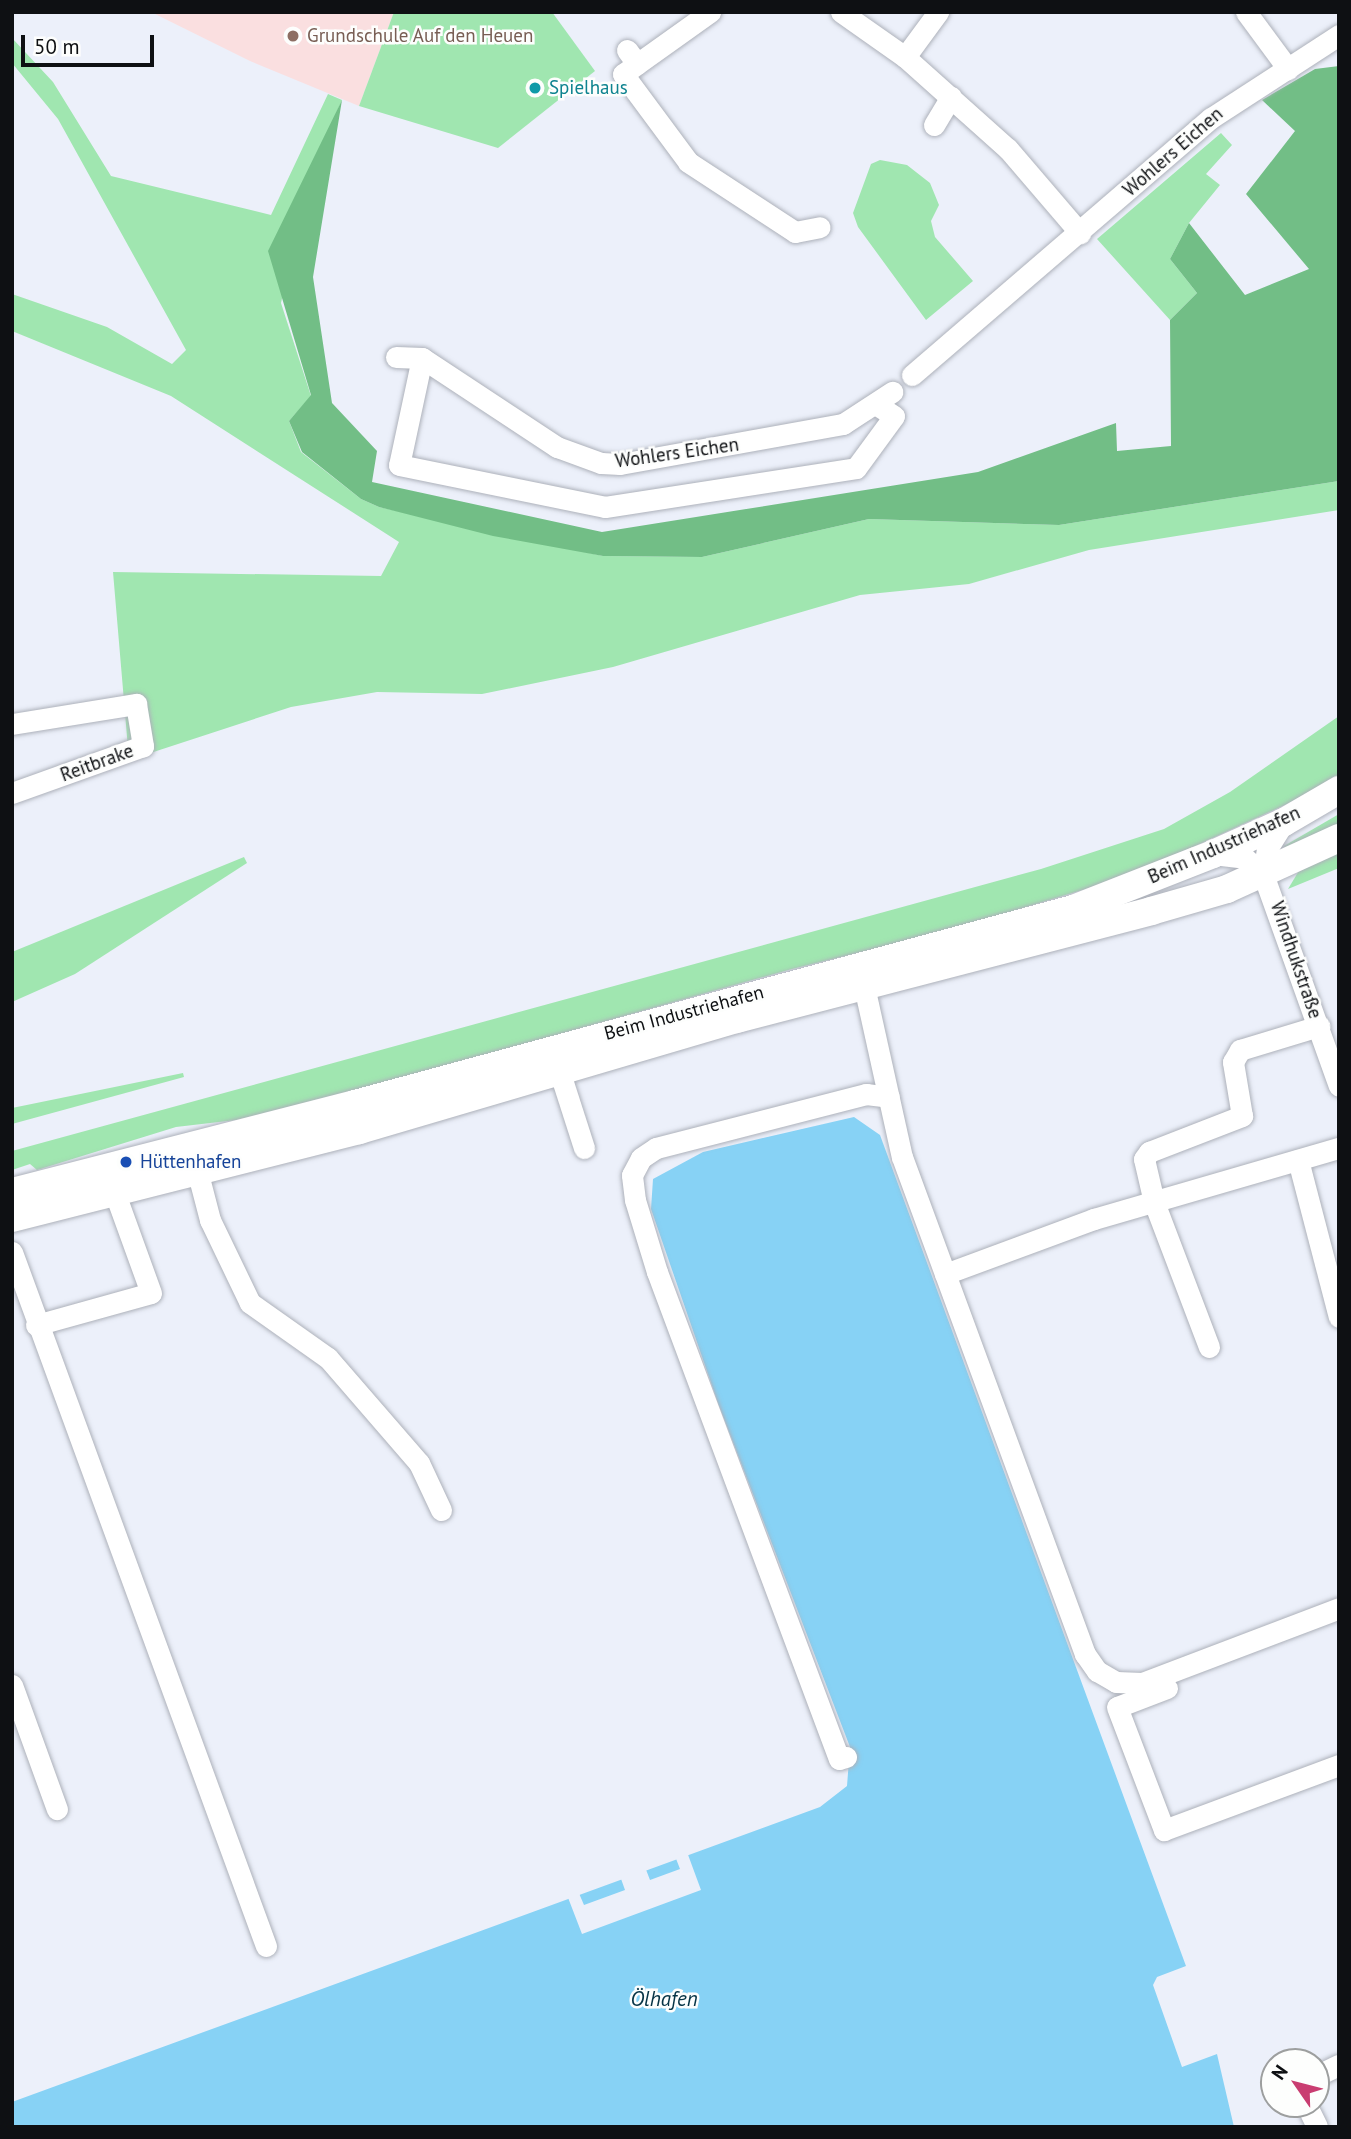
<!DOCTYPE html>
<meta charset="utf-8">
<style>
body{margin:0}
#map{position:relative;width:1351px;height:2139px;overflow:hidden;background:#ecf0fa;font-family:"PT Sans",sans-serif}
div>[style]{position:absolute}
.education>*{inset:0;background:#fadfe0}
.green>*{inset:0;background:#a0e6b0}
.forest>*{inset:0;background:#72be86}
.water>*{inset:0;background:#87d2f5}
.pier>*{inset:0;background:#ecf0fa}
.roads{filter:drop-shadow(0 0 2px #adb1ba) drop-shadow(0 0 2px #adb1ba)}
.minor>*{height:21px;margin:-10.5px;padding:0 10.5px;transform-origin:10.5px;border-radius:10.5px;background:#fff}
.major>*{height:28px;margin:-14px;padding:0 14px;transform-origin:14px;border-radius:14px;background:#fff}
.dots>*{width:19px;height:19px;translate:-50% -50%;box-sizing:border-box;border:4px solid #fdfefd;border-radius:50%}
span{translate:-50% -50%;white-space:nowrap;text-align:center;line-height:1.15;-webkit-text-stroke:5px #fdfefd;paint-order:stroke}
.education-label{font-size:19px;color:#785e54}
.left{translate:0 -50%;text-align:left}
.culture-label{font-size:19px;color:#0d838f}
.street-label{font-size:19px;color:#0e1013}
.transit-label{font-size:19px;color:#164399}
.water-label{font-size:21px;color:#063446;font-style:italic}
.frame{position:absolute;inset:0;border:14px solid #0e1013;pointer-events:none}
.north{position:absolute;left:1260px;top:2048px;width:70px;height:70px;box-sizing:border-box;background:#fdfefd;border:2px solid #9d9f9f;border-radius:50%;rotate:305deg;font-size:19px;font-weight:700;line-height:28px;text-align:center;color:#0e1013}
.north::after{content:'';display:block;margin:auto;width:24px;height:32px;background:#c93d71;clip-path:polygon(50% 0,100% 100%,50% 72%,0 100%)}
.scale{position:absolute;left:21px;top:35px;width:133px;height:32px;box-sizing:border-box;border:4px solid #0e1013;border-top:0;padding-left:9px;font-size:21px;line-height:24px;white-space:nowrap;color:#0e1013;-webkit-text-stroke:5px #fdfefd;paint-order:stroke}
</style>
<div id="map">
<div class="education">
<div style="clip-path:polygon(151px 12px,394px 12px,359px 106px,250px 61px)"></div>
</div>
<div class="green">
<div style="clip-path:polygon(394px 12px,552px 12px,595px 71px,498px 148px,359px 106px)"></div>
<div style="clip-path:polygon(12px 38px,53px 82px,111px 176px,271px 215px,328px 94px,342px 100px,311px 170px,281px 303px,311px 396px,289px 421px,301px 452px,361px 499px,379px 507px,603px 556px,702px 557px,869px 519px,1059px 525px,1339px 481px,1339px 510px,1089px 550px,969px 584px,860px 595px,613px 667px,482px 694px,377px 692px,291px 707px,129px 760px,113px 572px,381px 576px,399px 542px,171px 396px,12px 331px,12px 294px,107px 327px,172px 364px,186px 350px,58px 119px,12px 63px)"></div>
<div style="clip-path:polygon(1221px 133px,1232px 145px,1206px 174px,1220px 185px,1189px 223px,1170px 259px,1197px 293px,1170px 320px,1097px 239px)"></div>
<div style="clip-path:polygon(880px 160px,907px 165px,930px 183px,939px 205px,931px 221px,935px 237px,973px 281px,926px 320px,858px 227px,853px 213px,871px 164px)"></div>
<div style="clip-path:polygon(1339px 716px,1339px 780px,1132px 875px,950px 930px,792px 969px,238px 1124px,236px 1120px,176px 1127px,37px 1170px,30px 1164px,12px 1170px,12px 1151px,1041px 869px,1164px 829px,1230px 792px)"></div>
<div style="clip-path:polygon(1339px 814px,1339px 825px,1285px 850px,1284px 846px)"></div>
<div style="clip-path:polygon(1339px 848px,1339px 868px,1288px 889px,1300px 869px)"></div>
<div style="clip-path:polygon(244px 857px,247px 863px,75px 974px,12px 1002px,12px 952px)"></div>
<div style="clip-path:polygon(183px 1073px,184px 1077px,12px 1124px,12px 1108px)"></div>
</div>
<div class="forest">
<div style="clip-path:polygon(1339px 66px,1339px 481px,1059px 525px,869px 519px,702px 557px,603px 556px,493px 536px,379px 507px,361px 499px,302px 452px,289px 421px,311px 395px,268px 251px,342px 100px,313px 277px,332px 403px,377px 451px,372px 482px,602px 532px,978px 472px,1116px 423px,1117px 451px,1171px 446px,1170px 320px,1197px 293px,1170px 259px,1189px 223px,1245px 295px,1309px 269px,1246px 194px,1295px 131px,1262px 100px,1315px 69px)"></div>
</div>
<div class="water">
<div style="clip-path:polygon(854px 1117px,880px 1135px,1186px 1966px,1157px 1977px,1153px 1985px,1182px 2067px,1217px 2054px,1234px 2127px,12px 2127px,12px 2102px,820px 1807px,847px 1786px,850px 1747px,718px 1403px,651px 1209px,653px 1179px,703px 1152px)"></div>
</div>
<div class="pier">
<div style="clip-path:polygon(687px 1852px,701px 1890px,582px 1934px,567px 1895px,578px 1891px,584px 1905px,625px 1890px,620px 1876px,645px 1867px,650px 1880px,680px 1869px,675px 1856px)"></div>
</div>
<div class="roads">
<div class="minor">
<div style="left:841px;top:12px;width:78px;rotate:35.1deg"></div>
<div style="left:905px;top:57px;width:138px;rotate:41.8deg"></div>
<div style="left:1008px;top:149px;width:111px;rotate:49.4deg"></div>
<div style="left:1246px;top:12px;width:71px;rotate:53.6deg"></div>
<div style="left:627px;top:50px;width:17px;rotate:54deg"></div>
<div style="left:637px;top:64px;width:90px;rotate:-35.5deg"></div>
<div style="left:905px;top:57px;width:56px;rotate:-53.7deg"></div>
<div style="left:637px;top:64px;width:17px;rotate:144deg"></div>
<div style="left:623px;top:74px;width:109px;rotate:53.5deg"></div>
<div style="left:688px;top:162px;width:128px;rotate:33.2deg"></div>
<div style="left:795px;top:232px;width:25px;rotate:-11deg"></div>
<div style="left:934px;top:125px;width:33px;rotate:-59deg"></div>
<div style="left:396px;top:357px;width:26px;rotate:2deg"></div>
<div style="left:422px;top:358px;width:162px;rotate:33.4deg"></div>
<div style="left:557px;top:447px;width:47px;rotate:20deg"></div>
<div style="left:601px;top:463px;width:19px;rotate:3deg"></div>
<div style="left:620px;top:464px;width:227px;rotate:-10.2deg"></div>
<div style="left:843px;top:424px;width:59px;rotate:-33.1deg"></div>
<div style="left:422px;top:358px;width:109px;rotate:102.1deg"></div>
<div style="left:399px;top:465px;width:210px;rotate:11.5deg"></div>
<div style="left:605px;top:507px;width:254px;rotate:-8.8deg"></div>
<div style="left:856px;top:468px;width:64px;rotate:-53.8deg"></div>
<div style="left:894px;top:416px;width:20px;rotate:-147deg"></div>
<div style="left:912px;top:375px;width:394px;rotate:-40.7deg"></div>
<div style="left:1211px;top:118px;width:153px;rotate:-33deg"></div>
<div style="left:12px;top:724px;width:126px;rotate:-9.2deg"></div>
<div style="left:136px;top:704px;width:43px;rotate:80.5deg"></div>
<div style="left:143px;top:746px;width:139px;rotate:160.3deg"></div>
<div style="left:1213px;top:854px;width:32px;rotate:7deg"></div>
<div style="left:1245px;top:858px;width:24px;rotate:42deg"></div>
<div style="left:1263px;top:874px;width:225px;rotate:70.3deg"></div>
<div style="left:1263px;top:874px;width:25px;rotate:-81deg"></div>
<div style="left:1267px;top:849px;width:32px;rotate:-58deg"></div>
<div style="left:864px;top:986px;width:175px;rotate:77.5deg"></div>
<div style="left:902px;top:1157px;width:530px;rotate:69.79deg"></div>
<div style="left:1085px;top:1654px;width:21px;rotate:55deg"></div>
<div style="left:1097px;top:1671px;width:22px;rotate:30deg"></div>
<div style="left:1116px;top:1682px;width:26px;rotate:2deg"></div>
<div style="left:1142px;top:1683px;width:211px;rotate:-20.8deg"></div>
<div style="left:559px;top:1070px;width:82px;rotate:72.2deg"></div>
<div style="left:1298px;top:1160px;width:162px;rotate:75.4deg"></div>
<div style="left:197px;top:1170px;width:52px;rotate:75.4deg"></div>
<div style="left:210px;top:1220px;width:92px;rotate:64.3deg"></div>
<div style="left:250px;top:1303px;width:95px;rotate:35.2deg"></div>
<div style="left:328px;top:1358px;width:139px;rotate:49.1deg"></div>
<div style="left:419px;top:1463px;width:52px;rotate:64.9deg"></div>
<div style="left:12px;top:1252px;width:739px;rotate:69.9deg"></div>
<div style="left:945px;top:1274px;width:159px;rotate:-20.3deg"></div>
<div style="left:1094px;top:1219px;width:255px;rotate:-16.2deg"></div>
<div style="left:36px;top:1325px;width:119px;rotate:-15.5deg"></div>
<div style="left:151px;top:1293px;width:109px;rotate:-109.9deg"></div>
<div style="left:1209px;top:1347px;width:155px;rotate:-110.8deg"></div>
<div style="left:1154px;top:1202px;width:44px;rotate:-103.1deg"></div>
<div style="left:1144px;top:1159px;width:9px;rotate:-54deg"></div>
<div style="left:1149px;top:1152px;width:100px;rotate:-21.2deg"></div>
<div style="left:1242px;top:1116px;width:55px;rotate:-99.5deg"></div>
<div style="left:1233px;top:1062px;width:14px;rotate:-60deg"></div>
<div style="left:1240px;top:1050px;width:83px;rotate:-16.9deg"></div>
<div style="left:12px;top:1685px;width:132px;rotate:70.1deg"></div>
<div style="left:1167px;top:1688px;width:53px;rotate:159.2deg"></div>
<div style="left:1117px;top:1707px;width:132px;rotate:69.1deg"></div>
<div style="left:1164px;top:1830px;width:187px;rotate:-20.4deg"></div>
<div style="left:846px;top:1757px;width:7px;rotate:164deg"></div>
<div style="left:839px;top:1759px;width:520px;rotate:-110.49deg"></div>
<div style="left:657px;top:1272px;width:75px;rotate:-107deg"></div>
<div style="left:635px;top:1200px;width:25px;rotate:-97deg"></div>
<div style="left:632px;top:1175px;width:19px;rotate:-62deg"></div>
<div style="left:641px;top:1158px;width:18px;rotate:-34deg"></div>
<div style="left:656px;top:1148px;width:217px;rotate:-14.4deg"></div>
<div style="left:866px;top:1094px;width:23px;rotate:7deg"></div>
<div style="left:1316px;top:2076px;width:25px;rotate:-26deg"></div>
<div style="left:1306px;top:2104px;width:25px;rotate:64deg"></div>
</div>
<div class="major">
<div style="left:12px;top:1192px;width:354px;rotate:-14.4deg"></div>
<div style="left:355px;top:1104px;width:744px;rotate:-15.19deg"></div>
<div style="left:1073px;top:909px;width:150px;rotate:-21.4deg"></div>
<div style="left:1213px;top:854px;width:78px;rotate:-24.3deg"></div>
<div style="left:1284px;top:822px;width:64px;rotate:-30.2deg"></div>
<div style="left:12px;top:1218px;width:358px;rotate:-14.2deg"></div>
<div style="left:359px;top:1130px;width:394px;rotate:-16.4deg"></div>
<div style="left:737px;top:1019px;width:428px;rotate:-14.6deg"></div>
<div style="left:1151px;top:911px;width:79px;rotate:-16.1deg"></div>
<div style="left:1227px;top:889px;width:123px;rotate:-24.5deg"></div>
</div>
</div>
<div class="dots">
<div style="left:293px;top:36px;background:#8d6e63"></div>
<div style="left:535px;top:88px;background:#0f9aa8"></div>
<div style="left:126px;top:1162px;background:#1a4fb4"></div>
</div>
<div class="education-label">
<span class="left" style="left:307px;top:36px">Grundschule Auf den Heuen</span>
</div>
<div class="culture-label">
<span class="left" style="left:549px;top:88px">Spielhaus</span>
</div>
<div class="street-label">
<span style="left:1173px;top:152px;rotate:-41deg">Wohlers Eichen</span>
<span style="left:677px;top:453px;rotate:-8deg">Wohlers Eichen</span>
<span style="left:97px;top:763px;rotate:-20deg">Reitbrake</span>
<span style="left:1224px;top:845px;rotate:-24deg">Beim Industriehafen</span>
<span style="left:1296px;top:960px;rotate:71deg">Windhukstraße</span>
<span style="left:684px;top:1013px;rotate:-15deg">Beim Industriehafen</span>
</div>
<div class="transit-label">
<span class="left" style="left:140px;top:1162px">Hüttenhafen</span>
</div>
<div class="water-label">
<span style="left:664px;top:1999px">Ölhafen</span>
</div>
<div class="frame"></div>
<div class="north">N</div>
<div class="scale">50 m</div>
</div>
